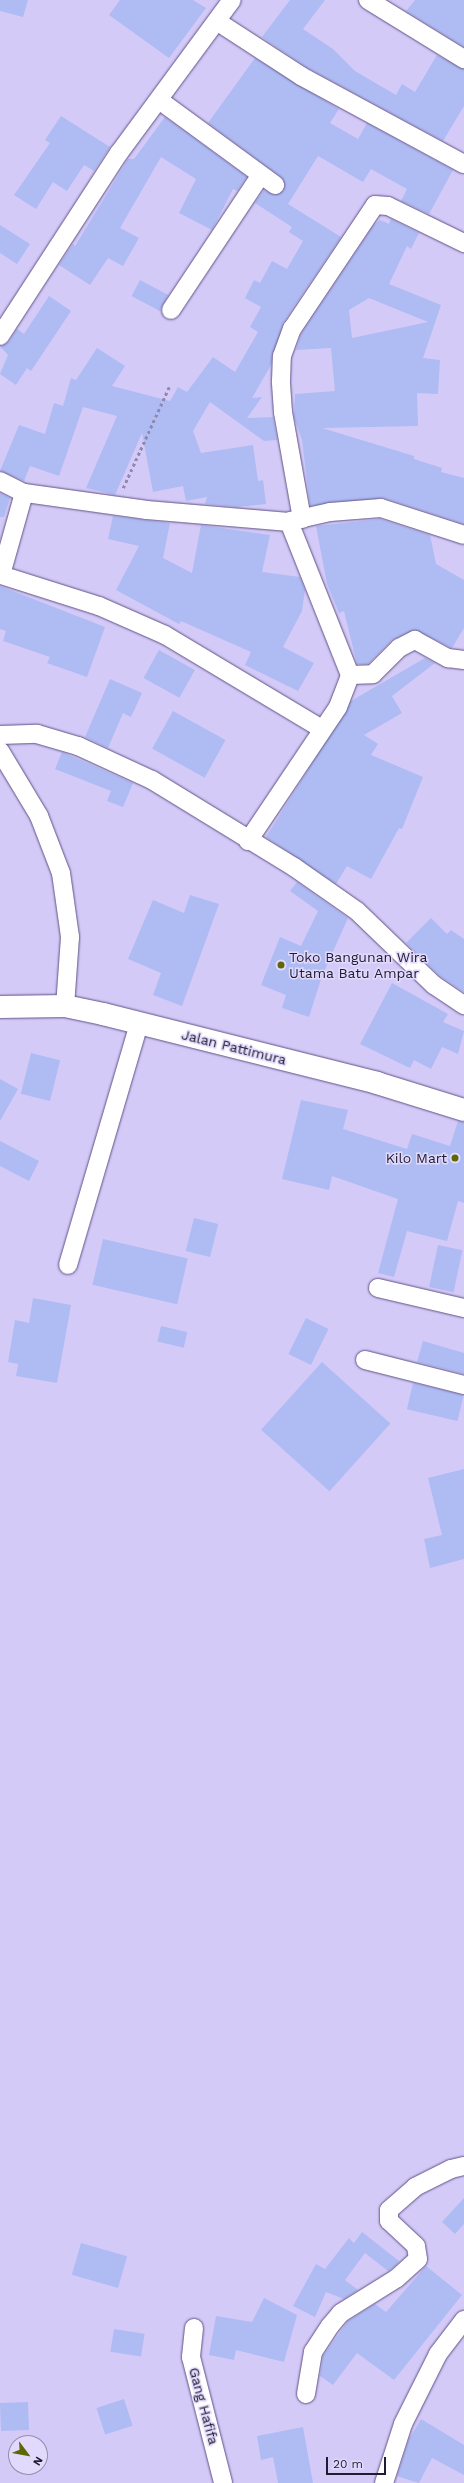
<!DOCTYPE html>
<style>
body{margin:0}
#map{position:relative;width:464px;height:2483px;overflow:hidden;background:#d4caf8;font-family:"Work Sans",sans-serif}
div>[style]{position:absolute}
.building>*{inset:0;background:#afbbf3;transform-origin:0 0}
.path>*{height:2.5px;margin-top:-1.25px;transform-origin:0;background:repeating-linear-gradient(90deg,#9188ad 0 3px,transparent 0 6px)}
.roads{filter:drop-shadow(0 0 1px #605385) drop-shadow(0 0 1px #605385)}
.minor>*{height:18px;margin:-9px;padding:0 9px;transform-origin:9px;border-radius:9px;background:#fff}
.tertiary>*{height:22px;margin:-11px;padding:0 11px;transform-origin:11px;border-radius:11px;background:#fff}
.dots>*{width:11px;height:11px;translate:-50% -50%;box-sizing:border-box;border:2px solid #e1dafc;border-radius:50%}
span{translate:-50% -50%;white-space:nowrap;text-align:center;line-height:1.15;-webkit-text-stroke:3px #e1dafc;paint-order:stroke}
.poi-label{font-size:14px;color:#221c31}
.left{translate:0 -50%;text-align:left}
.right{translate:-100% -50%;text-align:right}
.street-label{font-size:14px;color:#221c31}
.north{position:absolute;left:8px;top:2435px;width:40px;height:40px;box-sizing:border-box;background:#e1dafc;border:1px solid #958eab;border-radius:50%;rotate:122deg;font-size:11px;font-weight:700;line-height:16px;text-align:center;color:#221c31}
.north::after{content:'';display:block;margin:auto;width:14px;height:18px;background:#5e6606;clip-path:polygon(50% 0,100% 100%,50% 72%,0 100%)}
.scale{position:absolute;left:326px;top:2457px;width:60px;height:18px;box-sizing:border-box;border:2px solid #221c31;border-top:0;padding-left:5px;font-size:12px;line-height:14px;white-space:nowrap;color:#221c31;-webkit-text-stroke:3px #e1dafc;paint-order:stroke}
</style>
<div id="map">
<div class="building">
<div style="clip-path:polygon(0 0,28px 0,23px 17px,0 11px)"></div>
<div style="clip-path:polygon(120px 0,193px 0,206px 8px,169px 58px,109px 15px)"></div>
<div style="clip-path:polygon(290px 0,325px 0,303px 29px,333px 49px,355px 71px,396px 95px,402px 84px,415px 92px,437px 55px,464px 69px,464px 106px,443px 141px,306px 67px,266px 40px,262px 37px)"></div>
<div style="clip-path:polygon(415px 0,464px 0,464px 47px,406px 11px)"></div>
<div style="clip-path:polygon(255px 58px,339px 109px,330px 123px,358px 139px,367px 123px,453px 170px,429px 214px,401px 201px,407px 189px,371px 169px,363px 182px,318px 156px,288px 204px,341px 237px,283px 323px,271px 365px,252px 398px,262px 397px,247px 418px,273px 417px,277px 440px,264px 441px,210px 402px,193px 431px,201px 453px,253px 445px,258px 481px,263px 480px,266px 504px,237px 507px,205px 504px,207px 497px,186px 501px,183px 486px,153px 492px,142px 433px,115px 495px,86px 488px,117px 416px,83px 407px,59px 476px,30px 466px,24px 481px,0 471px,19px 425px,45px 434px,54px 403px,63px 406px,71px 378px,76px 380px,97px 348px,125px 366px,112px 386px,170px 401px,178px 387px,187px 392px,213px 357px,235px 372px,258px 332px,250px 327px,261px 307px,245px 298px,254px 280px,260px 283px,272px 261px,287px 269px,303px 241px,289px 232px,292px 227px,255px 203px,264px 190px,274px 195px,283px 191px,285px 186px,281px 177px,208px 123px)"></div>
<div style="clip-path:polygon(61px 116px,110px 147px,94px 171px,84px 165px,67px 191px,53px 182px,36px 209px,14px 195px,50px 143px,45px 140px)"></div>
<div style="clip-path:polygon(165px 117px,247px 177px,237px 191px,233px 189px,212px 230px,179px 213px,196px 179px,161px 157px,120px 228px,139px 238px,123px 266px,108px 258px,90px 285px,59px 265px,73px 244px,75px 246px,128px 159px,134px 159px)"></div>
<div style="clip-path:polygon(evenodd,391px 219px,419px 233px,411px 249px,407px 246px,389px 284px,441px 305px,423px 358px,440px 360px,438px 394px,417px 393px,418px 426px,322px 428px,414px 456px,414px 459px,442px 468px,441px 472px,464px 478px,464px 524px,384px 498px,310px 506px,302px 440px,294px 417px,295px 394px,335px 391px,331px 348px,296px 350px,301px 334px,373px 226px,380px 220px,389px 224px,391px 219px,369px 298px,428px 322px,352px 338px,349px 310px,369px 298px)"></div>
<div style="clip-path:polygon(0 225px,30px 244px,17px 264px,0 253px)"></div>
<div style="left:140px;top:280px;width:32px;height:18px;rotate:28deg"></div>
<div style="clip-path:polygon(49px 296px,71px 311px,31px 371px,27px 368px,16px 385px,0 374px,8px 355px,0 346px,9px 342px,17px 329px,24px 334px)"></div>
<div style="clip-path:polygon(0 493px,10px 498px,4px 517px,0 517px)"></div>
<div style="clip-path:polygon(113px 516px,170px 523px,163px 558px,192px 573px,201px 525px,270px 535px,262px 572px,300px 577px,305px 590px,302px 611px,283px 647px,314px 663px,298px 691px,245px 665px,251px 652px,181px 621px,179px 624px,116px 590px,139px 546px,108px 539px)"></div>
<div style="clip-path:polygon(380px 519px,430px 535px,436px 564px,464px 580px,464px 628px,452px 648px,415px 630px,392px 640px,368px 664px,357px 664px,344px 611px,339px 613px,327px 584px,316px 526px)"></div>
<div style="clip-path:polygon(0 586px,105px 627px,87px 677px,47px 663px,50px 657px,3px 641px,6px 631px,0 629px)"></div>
<div style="left:159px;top:650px;width:41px;height:32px;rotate:29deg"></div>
<div style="clip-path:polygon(425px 658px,435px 663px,392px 696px,402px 713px,364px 735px,378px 744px,371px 755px,423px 777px,402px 829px,399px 828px,371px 879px,347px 866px,336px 884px,266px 837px,351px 701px)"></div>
<div style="clip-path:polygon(110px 679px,142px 693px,131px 717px,123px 713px,108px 748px,85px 737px)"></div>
<div style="left:173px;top:711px;width:60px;height:43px;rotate:29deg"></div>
<div style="clip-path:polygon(62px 752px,133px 783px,123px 807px,107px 801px,111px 791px,55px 769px)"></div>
<div style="clip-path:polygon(297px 882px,348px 918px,322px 976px,309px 1017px,282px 1008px,286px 995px,261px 985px,280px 937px,301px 946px,318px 911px,290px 891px)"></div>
<div style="clip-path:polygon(190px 895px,219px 904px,182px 1006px,153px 995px,161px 973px,128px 959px,153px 900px,184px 913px)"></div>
<div style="clip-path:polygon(431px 918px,447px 934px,451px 930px,464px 939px,464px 992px,441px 977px,406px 943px)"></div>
<div style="clip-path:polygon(392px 983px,448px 1014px,443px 1022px,464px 1031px,458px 1054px,442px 1047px,431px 1069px,414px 1060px,410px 1068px,360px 1044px)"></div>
<div style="left:31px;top:1053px;width:30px;height:42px;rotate:14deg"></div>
<div style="clip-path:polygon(0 1079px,18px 1089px,0 1121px)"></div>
<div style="clip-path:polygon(301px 1100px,348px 1110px,343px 1129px,407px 1149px,412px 1134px,450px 1146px,458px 1121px,464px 1122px,464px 1203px,458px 1201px,447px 1241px,407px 1231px,394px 1277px,378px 1273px,398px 1199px,332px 1176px,329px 1190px,282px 1179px)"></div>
<div style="clip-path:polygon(0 1141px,39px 1161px,29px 1181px,0 1166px)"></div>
<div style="left:194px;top:1218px;width:25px;height:34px;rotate:14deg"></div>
<div style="left:103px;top:1239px;width:87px;height:47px;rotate:13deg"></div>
<div style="left:438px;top:1245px;width:25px;height:43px;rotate:12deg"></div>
<div style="clip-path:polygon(33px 1298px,71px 1305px,57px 1383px,16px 1376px,18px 1364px,8px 1362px,15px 1320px,29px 1323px)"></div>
<div style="left:306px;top:1318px;width:25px;height:40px;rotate:26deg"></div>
<div style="left:161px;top:1326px;width:27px;height:16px;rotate:13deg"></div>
<div style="clip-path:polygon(423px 1341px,464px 1353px,464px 1374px,417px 1362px)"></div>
<div style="left:322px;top:1362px;width:92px;height:91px;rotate:42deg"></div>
<div style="left:413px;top:1383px;width:52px;height:27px;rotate:13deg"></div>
<div style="clip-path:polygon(464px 1469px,464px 1559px,430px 1568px,424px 1539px,442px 1535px,428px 1478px)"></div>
<div style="clip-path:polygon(464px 2198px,464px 2224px,455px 2234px,442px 2222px)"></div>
<div style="clip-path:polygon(362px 2232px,399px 2261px,395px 2266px,388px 2271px,365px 2253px,345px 2280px,358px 2290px,344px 2299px,326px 2292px,315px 2317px,293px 2306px,316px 2264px,325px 2269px,349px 2238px,354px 2243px)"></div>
<div style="left:81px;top:2243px;width:48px;height:33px;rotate:16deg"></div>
<div style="clip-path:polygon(426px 2266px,462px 2295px,394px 2380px,357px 2353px,333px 2385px,320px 2376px,323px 2356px,348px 2321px,375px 2304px,386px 2312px)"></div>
<div style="clip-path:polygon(264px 2298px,297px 2315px,284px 2362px,236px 2350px,234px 2360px,209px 2355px,216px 2316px,252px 2322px)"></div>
<div style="left:114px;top:2329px;width:31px;height:23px;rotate:9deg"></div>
<div style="left:124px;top:2399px;width:28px;height:29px;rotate:72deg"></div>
<div style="left:28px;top:2402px;width:28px;height:28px;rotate:88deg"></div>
<div style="clip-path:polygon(421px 2419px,464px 2445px,464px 2475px,432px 2458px,419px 2483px,397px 2476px,409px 2439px)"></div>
<div style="clip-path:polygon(303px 2427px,313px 2483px,278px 2483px,273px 2457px,261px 2460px,257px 2436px)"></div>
</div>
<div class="path">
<div style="left:123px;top:488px;width:111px;rotate:-65.5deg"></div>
</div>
<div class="roads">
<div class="minor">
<div style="left:368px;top:0;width:113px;rotate:31.6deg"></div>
<div style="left:218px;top:22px;width:99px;rotate:33deg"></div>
<div style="left:301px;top:76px;width:185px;rotate:28.4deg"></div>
<div style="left:159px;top:100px;width:144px;rotate:36.2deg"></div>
<div style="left:171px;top:310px;width:161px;rotate:-56.4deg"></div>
<div style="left:0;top:336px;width:218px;rotate:-57deg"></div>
<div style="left:119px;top:153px;width:190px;rotate:-53.6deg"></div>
<div style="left:0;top:481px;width:27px;rotate:27deg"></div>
<div style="left:302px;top:519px;width:109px;rotate:-100.1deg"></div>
<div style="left:283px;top:412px;width:31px;rotate:-94deg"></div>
<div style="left:281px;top:381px;width:25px;rotate:-88deg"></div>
<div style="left:282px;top:356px;width:29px;rotate:-70deg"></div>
<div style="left:292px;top:329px;width:149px;rotate:-56.2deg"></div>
<div style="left:375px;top:205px;width:13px;rotate:4deg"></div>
<div style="left:388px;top:206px;width:85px;rotate:26deg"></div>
<div style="left:290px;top:521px;width:41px;rotate:-12.7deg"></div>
<div style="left:330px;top:512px;width:51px;rotate:-4.5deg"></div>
<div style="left:381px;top:508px;width:87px;rotate:18deg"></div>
<div style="left:350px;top:675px;width:23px;rotate:-2deg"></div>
<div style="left:373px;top:674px;width:37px;rotate:-45deg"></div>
<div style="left:399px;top:648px;width:18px;rotate:-27deg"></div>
<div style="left:415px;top:640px;width:38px;rotate:29deg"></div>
<div style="left:448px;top:658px;width:16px;rotate:7deg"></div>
<div style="left:0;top:735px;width:37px;rotate:-2deg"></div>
<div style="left:37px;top:734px;width:43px;rotate:16.3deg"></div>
<div style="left:78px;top:746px;width:81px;rotate:24.7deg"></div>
<div style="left:152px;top:780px;width:167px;rotate:31.5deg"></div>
<div style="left:294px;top:867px;width:77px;rotate:34.9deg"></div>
<div style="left:357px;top:911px;width:107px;rotate:43.9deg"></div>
<div style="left:434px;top:985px;width:36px;rotate:34deg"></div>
<div style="left:0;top:751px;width:76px;rotate:59deg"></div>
<div style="left:39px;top:816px;width:61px;rotate:68.9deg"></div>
<div style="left:61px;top:873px;width:65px;rotate:82deg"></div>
<div style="left:70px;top:937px;width:69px;rotate:94.1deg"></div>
<div style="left:248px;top:841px;width:161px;rotate:-56.1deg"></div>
<div style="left:338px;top:707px;width:34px;rotate:-69deg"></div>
<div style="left:350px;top:675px;width:165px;rotate:-111.7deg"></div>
<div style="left:289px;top:522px;width:143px;rotate:-175.2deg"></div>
<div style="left:147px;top:510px;width:124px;rotate:-172.1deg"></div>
<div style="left:24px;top:493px;width:85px;rotate:105.7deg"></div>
<div style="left:1px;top:575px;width:103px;rotate:17.6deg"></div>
<div style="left:99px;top:606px;width:72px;rotate:23.7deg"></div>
<div style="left:165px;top:635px;width:183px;rotate:30.9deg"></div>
<div style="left:68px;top:1265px;width:252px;rotate:-73.6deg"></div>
<div style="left:378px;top:1288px;width:88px;rotate:13.1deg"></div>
<div style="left:365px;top:1360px;width:102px;rotate:14.2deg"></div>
<div style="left:194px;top:2328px;width:29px;rotate:96deg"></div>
<div style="left:191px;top:2357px;width:130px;rotate:75.7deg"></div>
<div style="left:306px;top:2394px;width:43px;rotate:-80.5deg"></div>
<div style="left:313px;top:2352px;width:31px;rotate:-57deg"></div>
<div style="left:330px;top:2326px;width:17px;rotate:-50deg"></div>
<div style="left:341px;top:2313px;width:66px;rotate:-32deg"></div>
<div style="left:397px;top:2278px;width:28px;rotate:-42deg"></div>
<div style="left:418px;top:2259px;width:13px;rotate:-99deg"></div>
<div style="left:416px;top:2246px;width:37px;rotate:-137deg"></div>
<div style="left:389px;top:2221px;width:11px;rotate:-90deg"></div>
<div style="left:389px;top:2210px;width:35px;rotate:-41deg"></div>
<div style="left:415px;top:2187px;width:40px;rotate:-26.6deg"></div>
<div style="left:451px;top:2169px;width:13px;rotate:-13deg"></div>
<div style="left:384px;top:2483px;width:62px;rotate:-72.1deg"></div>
<div style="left:403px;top:2424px;width:78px;rotate:-63.4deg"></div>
<div style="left:438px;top:2354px;width:43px;rotate:-52.6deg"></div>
</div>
<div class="tertiary">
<div style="left:0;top:1007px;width:65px;rotate:-0.9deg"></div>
<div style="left:65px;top:1006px;width:39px;rotate:12deg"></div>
<div style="left:103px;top:1014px;width:283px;rotate:14.1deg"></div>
<div style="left:377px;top:1083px;width:91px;rotate:17.2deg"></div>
</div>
</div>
<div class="dots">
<div style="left:281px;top:965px;background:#5e6606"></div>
<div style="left:455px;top:1158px;background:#5e6606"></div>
</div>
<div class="poi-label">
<span class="left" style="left:289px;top:965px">Toko Bangunan Wira<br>Utama Batu Ampar</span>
<span class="right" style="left:447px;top:1158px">Kilo Mart</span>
</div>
<div class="street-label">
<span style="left:234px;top:1047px;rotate:14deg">Jalan Pattimura</span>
<span style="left:204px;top:2406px;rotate:75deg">Gang Hafifa</span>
</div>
<div class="north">N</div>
<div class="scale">20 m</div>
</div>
